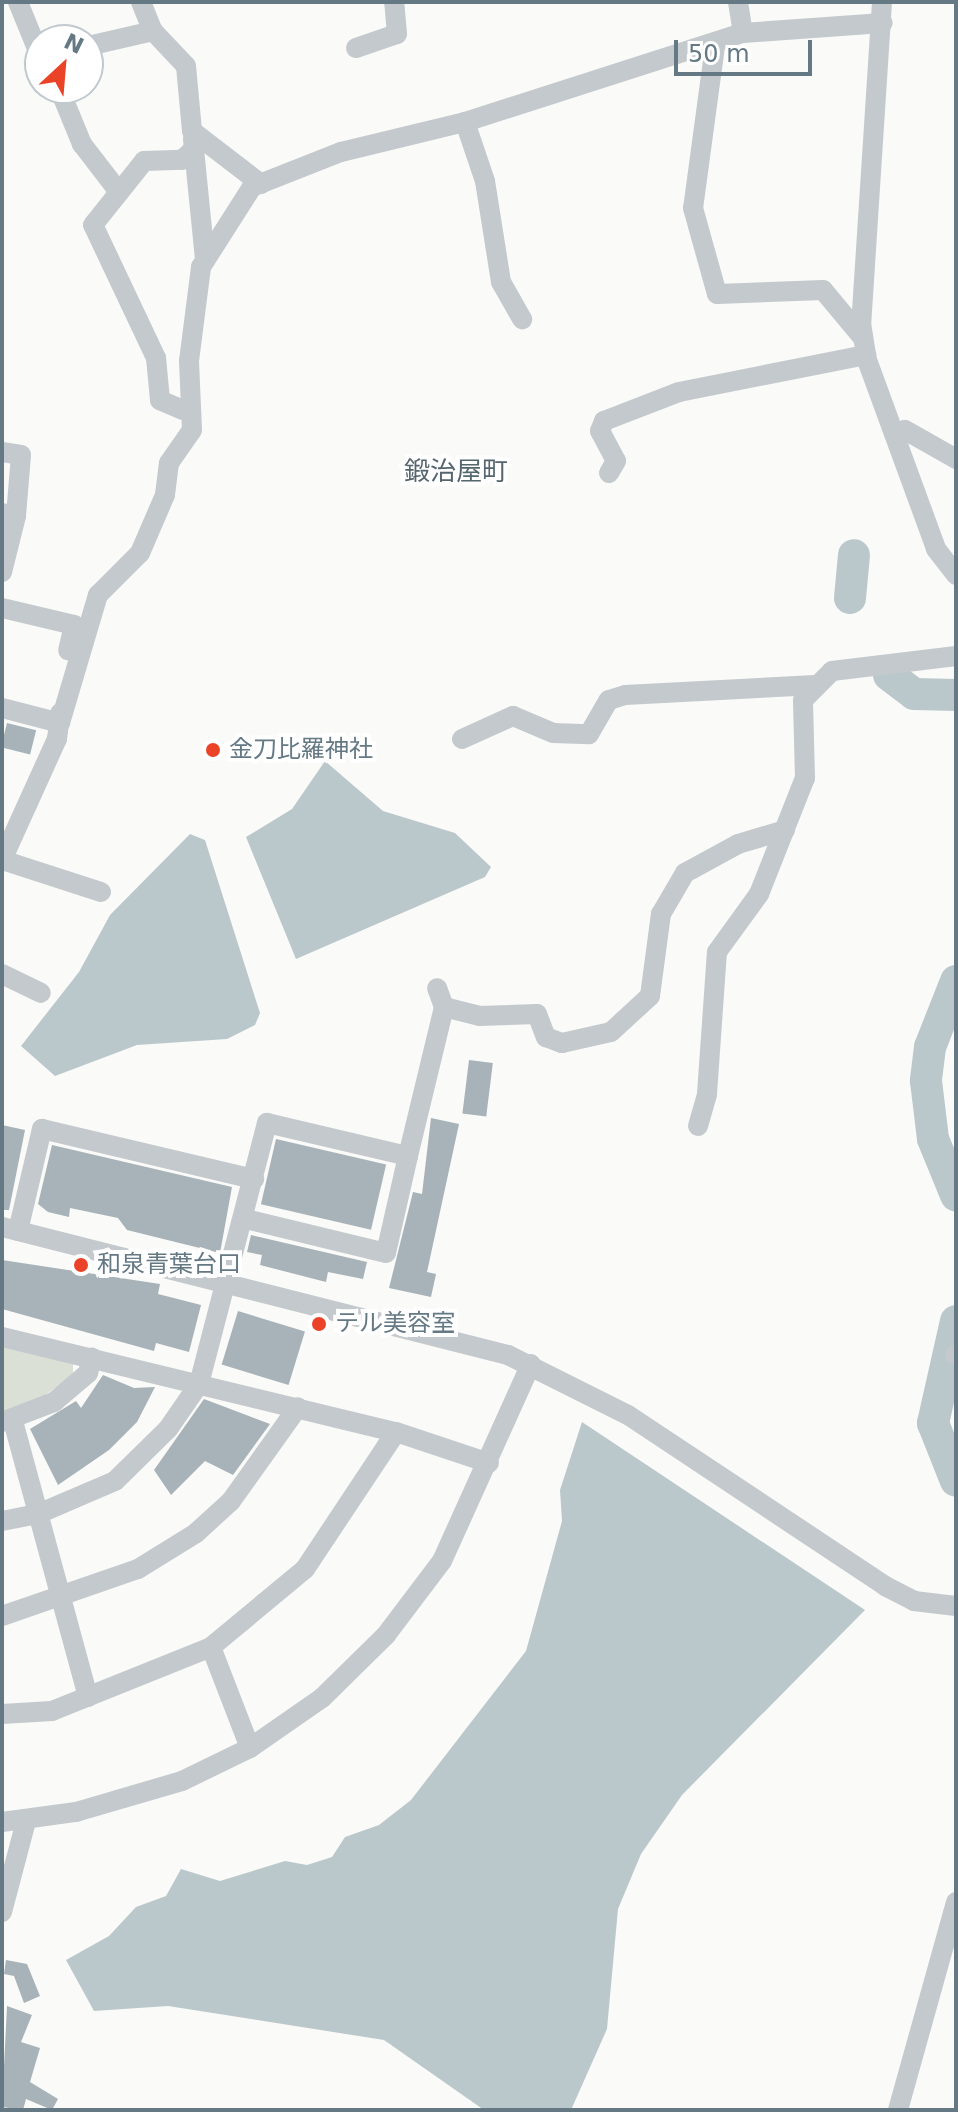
<!DOCTYPE html>
<meta charset="utf-8">
<style>
body{margin:0}
#map{position:relative;width:958px;height:2112px;overflow:hidden;background:#fafaf8;font-family:"DejaVu Sans","Noto Sans JP",sans-serif}
div>[style]{position:absolute}
.green>*{inset:0;background:#dbe0d7}
.water>*{inset:0;background:#bbc8cb}
.river>*{height:32px;margin:-16px;padding:0 16px;transform-origin:16px;border-radius:16px;background:#bbc8cb}
.building>*{inset:0;background:#a7b3b8;transform-origin:0 0}
.minor>*{height:20px;margin:-10px;padding:0 10px;transform-origin:10px;border-radius:10px;background:#c3c9cc}
.dots>*{width:22px;height:22px;translate:-50% -50%;box-sizing:border-box;border:4px solid #fff;border-radius:50%}
span{translate:-50% -50%;white-space:nowrap;text-align:center;line-height:1.15;-webkit-text-stroke:8px #fff;paint-order:stroke}
.poi-label{font-size:24px;color:#647984}
.left{translate:0 -50%;text-align:left}
.neighbourhood-label{font-size:26px;color:#56666f}
.frame{position:absolute;inset:0;border:4px solid #647984;pointer-events:none}
.north{position:absolute;left:24px;top:24px;width:80px;height:80px;box-sizing:border-box;background:#fff;border:2px solid #c1c9ce;border-radius:50%;rotate:26deg;font-size:22px;font-weight:700;line-height:32px;text-align:center;color:#647984}
.north::after{content:'';display:block;margin:auto;width:28px;height:36px;background:#ea4328;clip-path:polygon(50% 0,100% 100%,50% 72%,0 100%)}
.scale{position:absolute;left:674px;top:40px;width:138px;height:36px;box-sizing:border-box;border:4px solid #647984;border-top:0;padding-left:10px;font-size:24px;line-height:28px;white-space:nowrap;color:#647984;-webkit-text-stroke:6px #fff;paint-order:stroke}
</style>
<div id="map">
<div class="green">
<div style="clip-path:polygon(2px 1345px,73px 1362px,73px 1375px,37px 1401px,2px 1412px)"></div>
</div>
<div class="water">
<div style="clip-path:polygon(325px 761px,383px 811px,455px 833px,491px 867px,485px 877px,296px 959px,246px 837px,292px 809px)"></div>
<div style="clip-path:polygon(190px 834px,205px 840px,260px 1013px,255px 1025px,227px 1039px,137px 1045px,55px 1076px,21px 1046px,79px 972px,110px 915px)"></div>
<div style="clip-path:polygon(582px 1422px,865px 1610px,682px 1795px,641px 1854px,618px 1909px,607px 2029px,571px 2110px,484px 2110px,384px 2040px,168px 2006px,94px 2011px,66px 1960px,109px 1936px,136px 1907px,166px 1896px,181px 1869px,220px 1881px,285px 1861px,307px 1865px,332px 1857px,345px 1837px,379px 1825px,411px 1800px,526px 1651px,562px 1521px,560px 1490px)"></div>
</div>
<div class="river">
<div style="left:850px;top:598px;width:43px;rotate:-84.7deg"></div>
<div style="left:889px;top:675px;width:31px;rotate:37deg"></div>
<div style="left:914px;top:694px;width:42px;rotate:1.4deg"></div>
<div style="left:956px;top:981px;width:71px;rotate:111.5deg"></div>
<div style="left:930px;top:1047px;width:34px;rotate:97deg"></div>
<div style="left:926px;top:1081px;width:58px;rotate:83.1deg"></div>
<div style="left:933px;top:1139px;width:61px;rotate:67.7deg"></div>
<div style="left:956px;top:1321px;width:105px;rotate:102.7deg"></div>
<div style="left:933px;top:1423px;width:62px;rotate:68.4deg"></div>
</div>
<div class="building">
<div style="left:7px;top:723px;width:30px;height:25px;rotate:14deg"></div>
<div style="left:469px;top:1060px;width:24px;height:54px;rotate:7deg"></div>
<div style="clip-path:polygon(431px 1118px,459px 1124px,427px 1272px,436px 1274px,431px 1297px,389px 1288px,413px 1192px,422px 1194px)"></div>
<div style="clip-path:polygon(2px 1125px,25px 1130px,9px 1210px,2px 1210px)"></div>
<div style="left:276px;top:1139px;width:113px;height:67px;rotate:13deg"></div>
<div style="clip-path:polygon(52px 1145px,232px 1187px,220px 1253px,127px 1230px,118px 1218px,70px 1208px,69px 1217px,48px 1212px,38px 1204px)"></div>
<div style="clip-path:polygon(251px 1235px,367px 1262px,363px 1279px,328px 1272px,326px 1282px,260px 1265px,262px 1255px,247px 1252px)"></div>
<div style="clip-path:polygon(2px 1260px,160px 1284px,158px 1294px,201px 1305px,189px 1352px,156px 1343px,154px 1351px,2px 1309px)"></div>
<div style="left:238px;top:1311px;width:70px;height:56px;rotate:17deg"></div>
<div style="clip-path:polygon(103px 1375px,134px 1388px,155px 1387px,137px 1422px,109px 1450px,58px 1485px,30px 1429px,76px 1401px,81px 1408px)"></div>
<div style="clip-path:polygon(204px 1399px,270px 1424px,233px 1475px,205px 1461px,171px 1495px,154px 1470px)"></div>
<div style="clip-path:polygon(6px 1960px,27px 1964px,40px 1996px,24px 2003px,14px 1976px,4px 1974px)"></div>
<div style="clip-path:polygon(7px 2006px,32px 2015px,21px 2042px,40px 2048px,30px 2082px,58px 2099px,52px 2110px,26px 2099px,23px 2110px,2px 2107px)"></div>
</div>
<div class="minor">
<div style="left:18px;top:2px;width:58px;rotate:67.8deg"></div>
<div style="left:141px;top:2px;width:31px;rotate:68deg"></div>
<div style="left:153px;top:31px;width:48px;rotate:46.7deg"></div>
<div style="left:186px;top:66px;width:65px;rotate:84.7deg"></div>
<div style="left:192px;top:131px;width:87px;rotate:37.5deg"></div>
<div style="left:738px;top:2px;width:31px;rotate:81deg"></div>
<div style="left:882px;top:2px;width:322px;rotate:93.7deg"></div>
<div style="left:861px;top:323px;width:37px;rotate:81deg"></div>
<div style="left:867px;top:360px;width:201px;rotate:69.9deg"></div>
<div style="left:936px;top:549px;width:33px;rotate:52deg"></div>
<div style="left:88px;top:46px;width:67px;rotate:-13deg"></div>
<div style="left:715px;top:46px;width:163px;rotate:97.7deg"></div>
<div style="left:693px;top:208px;width:89px;rotate:74.4deg"></div>
<div style="left:717px;top:294px;width:106px;rotate:-2.2deg"></div>
<div style="left:823px;top:290px;width:62px;rotate:50.2deg"></div>
<div style="left:356px;top:48px;width:43px;rotate:-18.9deg"></div>
<div style="left:397px;top:34px;width:32px;rotate:-95deg"></div>
<div style="left:59px;top:88px;width:61px;rotate:67.7deg"></div>
<div style="left:82px;top:144px;width:61px;rotate:52.4deg"></div>
<div style="left:465px;top:122px;width:62px;rotate:71.3deg"></div>
<div style="left:485px;top:181px;width:102px;rotate:81deg"></div>
<div style="left:501px;top:282px;width:43px;rotate:60.4deg"></div>
<div style="left:193px;top:139px;width:122px;rotate:84.3deg"></div>
<div style="left:183px;top:410px;width:25px;rotate:-157deg"></div>
<div style="left:160px;top:400px;width:42px;rotate:-95.4deg"></div>
<div style="left:156px;top:358px;width:147px;rotate:-115.3deg"></div>
<div style="left:93px;top:225px;width:82px;rotate:-51.4deg"></div>
<div style="left:144px;top:161px;width:38px;rotate:-2deg"></div>
<div style="left:182px;top:160px;width:16px;rotate:-43deg"></div>
<div style="left:894px;top:433px;width:11px;rotate:-15deg"></div>
<div style="left:905px;top:430px;width:59px;rotate:29.6deg"></div>
<div style="left:2px;top:452px;width:19px;rotate:9deg"></div>
<div style="left:21px;top:455px;width:61px;rotate:94.7deg"></div>
<div style="left:609px;top:473px;width:14px;rotate:-60deg"></div>
<div style="left:616px;top:461px;width:34px;rotate:-118deg"></div>
<div style="left:600px;top:431px;width:11px;rotate:-68deg"></div>
<div style="left:604px;top:421px;width:80px;rotate:-21.1deg"></div>
<div style="left:679px;top:392px;width:191px;rotate:-11.2deg"></div>
<div style="left:2px;top:513px;width:14px;rotate:12deg"></div>
<div style="left:16px;top:516px;width:58px;rotate:104deg"></div>
<div style="left:2px;top:608px;width:74px;rotate:13.3deg"></div>
<div style="left:74px;top:625px;width:26px;rotate:103deg"></div>
<div style="left:2px;top:708px;width:60px;rotate:14.5deg"></div>
<div style="left:60px;top:723px;width:134px;rotate:-73.5deg"></div>
<div style="left:98px;top:595px;width:59px;rotate:-45deg"></div>
<div style="left:140px;top:553px;width:63px;rotate:-66.7deg"></div>
<div style="left:165px;top:495px;width:32px;rotate:-83deg"></div>
<div style="left:169px;top:463px;width:40px;rotate:-55.1deg"></div>
<div style="left:192px;top:430px;width:69px;rotate:-92.5deg"></div>
<div style="left:189px;top:361px;width:95px;rotate:-82.7deg"></div>
<div style="left:201px;top:267px;width:95px;rotate:-57.5deg"></div>
<div style="left:252px;top:187px;width:96px;rotate:-21.5deg"></div>
<div style="left:341px;top:152px;width:128px;rotate:-13.6deg"></div>
<div style="left:465px;top:122px;width:292px;rotate:-17.8deg"></div>
<div style="left:743px;top:33px;width:140px;rotate:-4.1deg"></div>
<div style="left:462px;top:739px;width:56px;rotate:-24.3deg"></div>
<div style="left:513px;top:716px;width:43px;rotate:23deg"></div>
<div style="left:553px;top:733px;width:36px;rotate:2deg"></div>
<div style="left:589px;top:734px;width:39px;rotate:-60deg"></div>
<div style="left:609px;top:700px;width:17px;rotate:-17deg"></div>
<div style="left:625px;top:695px;width:190px;rotate:-3deg"></div>
<div style="left:2px;top:860px;width:133px;rotate:-65.6deg"></div>
<div style="left:57px;top:739px;width:26px;rotate:-83deg"></div>
<div style="left:2px;top:860px;width:104px;rotate:17.9deg"></div>
<div style="left:2px;top:974px;width:43px;rotate:26deg"></div>
<div style="left:444px;top:1007px;width:36px;rotate:14deg"></div>
<div style="left:479px;top:1016px;width:58px;rotate:-2deg"></div>
<div style="left:537px;top:1014px;width:25px;rotate:69deg"></div>
<div style="left:546px;top:1037px;width:17px;rotate:21deg"></div>
<div style="left:562px;top:1043px;width:50px;rotate:-12.7deg"></div>
<div style="left:611px;top:1032px;width:53px;rotate:-42.7deg"></div>
<div style="left:650px;top:996px;width:83px;rotate:-82.4deg"></div>
<div style="left:661px;top:914px;width:48px;rotate:-59.7deg"></div>
<div style="left:685px;top:873px;width:60px;rotate:-28.7deg"></div>
<div style="left:738px;top:844px;width:49px;rotate:-16.6deg"></div>
<div style="left:698px;top:1126px;width:33px;rotate:-74deg"></div>
<div style="left:707px;top:1094px;width:142px;rotate:-86deg"></div>
<div style="left:717px;top:952px;width:72px;rotate:-54.1deg"></div>
<div style="left:759px;top:894px;width:125px;rotate:-68.4deg"></div>
<div style="left:805px;top:778px;width:78px;rotate:-91.5deg"></div>
<div style="left:803px;top:700px;width:41px;rotate:-45deg"></div>
<div style="left:832px;top:671px;width:125px;rotate:-6.9deg"></div>
<div style="left:408px;top:1156px;width:153px;rotate:-76.4deg"></div>
<div style="left:444px;top:1007px;width:20px;rotate:-110deg"></div>
<div style="left:2px;top:1227px;width:522px;rotate:14.2deg"></div>
<div style="left:508px;top:1355px;width:134px;rotate:26.6deg"></div>
<div style="left:628px;top:1415px;width:309px;rotate:33.6deg"></div>
<div style="left:885px;top:1586px;width:33px;rotate:27deg"></div>
<div style="left:914px;top:1601px;width:42px;rotate:6.8deg"></div>
<div style="left:18px;top:1231px;width:105px;rotate:-76.8deg"></div>
<div style="left:42px;top:1129px;width:218px;rotate:13.3deg"></div>
<div style="left:2px;top:1337px;width:405px;rotate:13.6deg"></div>
<div style="left:396px;top:1432px;width:98px;rotate:18.4deg"></div>
<div style="left:955px;top:1355px;width:1px"></div>
<div style="left:13px;top:1421px;width:286px;rotate:74.8deg"></div>
<div style="left:2px;top:1422px;width:56px;rotate:-21deg"></div>
<div style="left:54px;top:1402px;width:45px;rotate:-40.5deg"></div>
<div style="left:88px;top:1373px;width:16px;rotate:-75deg"></div>
<div style="left:2px;top:1521px;width:37px;rotate:-11deg"></div>
<div style="left:38px;top:1514px;width:84px;rotate:-23.2deg"></div>
<div style="left:115px;top:1481px;width:74px;rotate:-44.5deg"></div>
<div style="left:168px;top:1429px;width:55px;rotate:-55.4deg"></div>
<div style="left:199px;top:1384px;width:270px;rotate:-75.4deg"></div>
<div style="left:267px;top:1123px;width:145px;rotate:13.2deg"></div>
<div style="left:408px;top:1156px;width:99px;rotate:102.8deg"></div>
<div style="left:386px;top:1253px;width:145px;rotate:-166.4deg"></div>
<div style="left:2px;top:1616px;width:144px;rotate:-19.1deg"></div>
<div style="left:138px;top:1569px;width:68px;rotate:-31.8deg"></div>
<div style="left:196px;top:1533px;width:47px;rotate:-42.4deg"></div>
<div style="left:231px;top:1501px;width:115px;rotate:-54.5deg"></div>
<div style="left:211px;top:1647px;width:108px;rotate:68.9deg"></div>
<div style="left:2px;top:1714px;width:50px;rotate:-3.4deg"></div>
<div style="left:52px;top:1711px;width:171px;rotate:-21.9deg"></div>
<div style="left:211px;top:1647px;width:122px;rotate:-39.7deg"></div>
<div style="left:305px;top:1569px;width:164px;rotate:-56.4deg"></div>
<div style="left:2px;top:1822px;width:75px;rotate:-7.7deg"></div>
<div style="left:76px;top:1812px;width:110px;rotate:-16.3deg"></div>
<div style="left:182px;top:1781px;width:76px;rotate:-25.9deg"></div>
<div style="left:250px;top:1748px;width:88px;rotate:-34.8deg"></div>
<div style="left:322px;top:1698px;width:90px;rotate:-44.5deg"></div>
<div style="left:386px;top:1635px;width:93px;rotate:-52.9deg"></div>
<div style="left:442px;top:1561px;width:216px;rotate:-65.7deg"></div>
<div style="left:2px;top:1912px;width:94px;rotate:-75.2deg"></div>
<div style="left:898px;top:2110px;width:216px;rotate:-74.4deg"></div>
</div>
<div class="dots">
<div style="left:213px;top:750px;background:#ea4328"></div>
<div style="left:81px;top:1265px;background:#ea4328"></div>
<div style="left:319px;top:1324px;background:#ea4328"></div>
</div>
<div class="poi-label">
<span class="left" style="left:229px;top:750px">金刀比羅神社</span>
<span class="left" style="left:97px;top:1265px">和泉青葉台口</span>
<span class="left" style="left:335px;top:1324px">テル美容室</span>
</div>
<div class="neighbourhood-label">
<span style="left:456px;top:472px">鍛治屋町</span>
</div>
<div class="frame"></div>
<div class="north">N</div>
<div class="scale">50 m</div>
</div>
